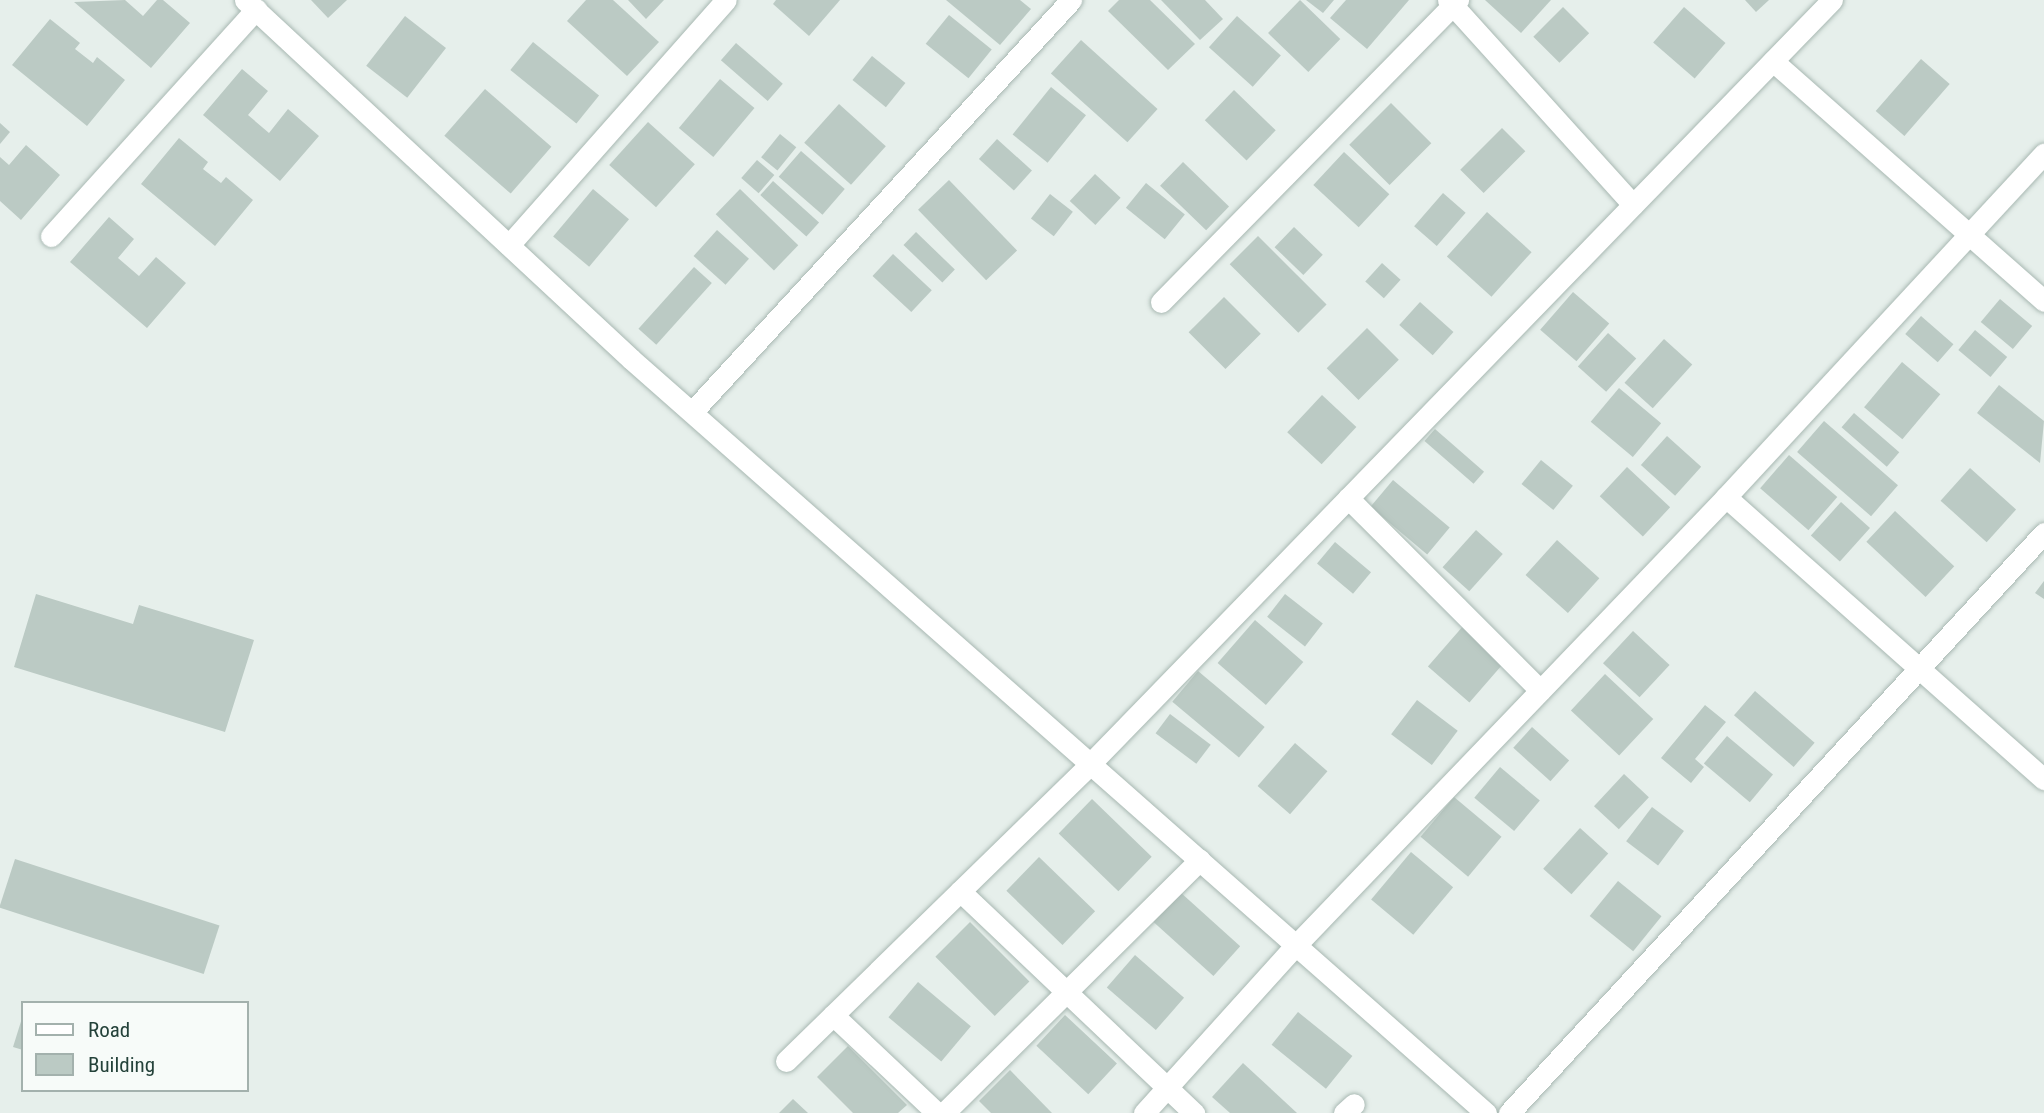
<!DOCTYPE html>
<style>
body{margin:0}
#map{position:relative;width:2044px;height:1113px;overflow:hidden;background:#e6efeb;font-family:"Roboto Condensed",sans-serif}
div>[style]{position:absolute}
.building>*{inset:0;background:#bbcac4;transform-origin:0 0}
.roads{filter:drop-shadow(0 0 2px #a8b8b2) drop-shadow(0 0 2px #a8b8b2)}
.street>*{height:21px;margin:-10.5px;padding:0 10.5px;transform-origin:10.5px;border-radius:10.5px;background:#fff}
span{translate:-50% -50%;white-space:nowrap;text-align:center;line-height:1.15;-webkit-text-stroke:6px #f7fbf9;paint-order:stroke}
.legend{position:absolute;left:21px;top:1001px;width:228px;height:91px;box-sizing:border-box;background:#f7fbf9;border:2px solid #a3b1ad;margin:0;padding:9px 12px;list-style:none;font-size:21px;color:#24423a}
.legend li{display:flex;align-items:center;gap:14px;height:35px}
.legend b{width:35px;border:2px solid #a3b1ad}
</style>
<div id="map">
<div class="building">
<div style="clip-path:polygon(125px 0,143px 16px,157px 0,163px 0,190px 23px,151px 68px,74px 2px)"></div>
<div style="clip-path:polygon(311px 0,347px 0,328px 18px)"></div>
<div style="clip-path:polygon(586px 0,613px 0,659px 42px,627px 76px,567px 21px)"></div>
<div style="clip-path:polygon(628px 0,664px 0,646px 19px)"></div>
<div style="clip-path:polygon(776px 0,840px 0,809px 36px,773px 4px)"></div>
<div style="clip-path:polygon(946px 0,1020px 0,1031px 9px,1000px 45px)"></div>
<div style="clip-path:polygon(1119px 0,1150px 0,1195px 44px,1168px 70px,1108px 11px)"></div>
<div style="clip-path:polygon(1161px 0,1205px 0,1223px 19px,1200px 40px)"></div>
<div style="left:1300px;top:0;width:56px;height:46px;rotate:44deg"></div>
<div style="clip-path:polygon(1306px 0,1334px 0,1323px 13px)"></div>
<div style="clip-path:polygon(1346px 0,1409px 0,1367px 49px,1330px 18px)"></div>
<div style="clip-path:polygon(1485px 0,1551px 0,1521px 33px)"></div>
<div style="clip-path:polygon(1745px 0,1769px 0,1756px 12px)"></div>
<div style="left:1563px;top:7px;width:37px;height:42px;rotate:45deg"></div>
<div style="left:1684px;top:7px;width:55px;height:47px;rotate:41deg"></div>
<div style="left:949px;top:15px;width:55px;height:37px;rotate:39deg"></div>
<div style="left:405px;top:16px;width:52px;height:63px;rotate:38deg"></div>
<div style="left:1237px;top:16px;width:59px;height:42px;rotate:42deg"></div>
<div style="clip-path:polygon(50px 19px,80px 43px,75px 49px,93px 63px,97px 57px,125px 80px,87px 126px,12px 65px)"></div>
<div style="left:1081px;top:40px;width:103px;height:45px;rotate:42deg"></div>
<div style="left:533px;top:42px;width:85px;height:36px;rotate:39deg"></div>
<div style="left:736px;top:43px;width:62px;height:23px;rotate:41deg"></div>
<div style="left:872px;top:56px;width:43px;height:31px;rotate:39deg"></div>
<div style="left:1921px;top:59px;width:38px;height:69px;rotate:41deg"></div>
<div style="clip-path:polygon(242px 69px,268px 91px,248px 115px,269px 133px,288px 109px,319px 136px,280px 181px,203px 115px)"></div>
<div style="left:720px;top:79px;width:45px;height:64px;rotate:40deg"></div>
<div style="left:1051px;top:87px;width:45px;height:61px;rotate:39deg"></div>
<div style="left:485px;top:89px;width:88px;height:62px;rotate:41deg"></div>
<div style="left:1234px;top:90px;width:58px;height:42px;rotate:44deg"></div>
<div style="left:1391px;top:103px;width:57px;height:59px;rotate:45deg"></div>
<div style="left:839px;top:104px;width:63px;height:52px;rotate:42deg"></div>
<div style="left:648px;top:122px;width:63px;height:58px;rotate:42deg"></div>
<div style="clip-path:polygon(0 123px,10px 132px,0 144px)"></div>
<div style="left:1502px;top:128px;width:33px;height:59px;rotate:45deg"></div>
<div style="left:780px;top:134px;width:21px;height:30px;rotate:39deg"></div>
<div style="clip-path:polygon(179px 138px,208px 162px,203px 169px,221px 183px,226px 177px,253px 200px,215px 246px,141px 184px)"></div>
<div style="left:997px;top:139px;width:47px;height:27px;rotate:42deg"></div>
<div style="clip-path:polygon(26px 145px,60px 175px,21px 220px,0 201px,0 157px,9px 165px)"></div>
<div style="left:801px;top:151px;width:58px;height:34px;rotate:41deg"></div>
<div style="left:1344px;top:152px;width:62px;height:45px;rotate:43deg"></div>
<div style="left:757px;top:160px;width:23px;height:24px;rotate:41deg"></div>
<div style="left:1183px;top:162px;width:64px;height:33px;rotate:44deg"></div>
<div style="left:1095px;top:174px;width:35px;height:37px;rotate:43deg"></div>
<div style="left:949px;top:180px;width:98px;height:43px;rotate:46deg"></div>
<div style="left:773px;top:181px;width:62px;height:19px;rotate:42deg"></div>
<div style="left:1146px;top:183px;width:50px;height:32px;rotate:39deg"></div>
<div style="left:593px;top:189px;width:47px;height:62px;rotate:40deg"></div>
<div style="left:740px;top:189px;width:81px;height:35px;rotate:44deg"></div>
<div style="left:1443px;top:193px;width:30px;height:44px;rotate:41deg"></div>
<div style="left:1050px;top:194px;width:29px;height:31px;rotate:38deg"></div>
<div style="left:1487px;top:212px;width:60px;height:60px;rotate:42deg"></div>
<div style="clip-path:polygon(109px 217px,134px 239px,118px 258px,139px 276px,156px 257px,186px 283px,147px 328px,70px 262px)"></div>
<div style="left:1294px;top:227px;width:40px;height:28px;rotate:44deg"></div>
<div style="left:717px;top:230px;width:43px;height:35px;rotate:42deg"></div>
<div style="left:916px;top:232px;width:54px;height:18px;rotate:44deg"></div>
<div style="left:1258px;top:236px;width:97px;height:40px;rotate:45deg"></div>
<div style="left:893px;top:254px;width:53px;height:30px;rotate:43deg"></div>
<div style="left:1382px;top:263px;width:25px;height:25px;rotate:42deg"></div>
<div style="left:694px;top:267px;width:24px;height:83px;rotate:42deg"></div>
<div style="left:1573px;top:292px;width:48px;height:50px;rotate:41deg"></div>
<div style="left:1224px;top:297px;width:52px;height:50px;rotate:45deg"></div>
<div style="left:2000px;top:299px;width:42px;height:30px;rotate:40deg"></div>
<div style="left:1420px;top:302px;width:45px;height:31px;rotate:42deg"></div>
<div style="left:1921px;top:316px;width:43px;height:24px;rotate:41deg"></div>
<div style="left:1367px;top:328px;width:45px;height:57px;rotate:45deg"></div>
<div style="left:1975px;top:330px;width:42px;height:26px;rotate:40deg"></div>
<div style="left:1608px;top:333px;width:38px;height:45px;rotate:42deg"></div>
<div style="left:1664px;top:339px;width:38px;height:59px;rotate:42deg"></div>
<div style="left:1902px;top:362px;width:50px;height:59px;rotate:40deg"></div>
<div style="clip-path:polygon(1999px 385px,2044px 421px,2040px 463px,1977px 413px)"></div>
<div style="left:1619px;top:388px;width:55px;height:44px;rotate:40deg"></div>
<div style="left:1322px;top:395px;width:47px;height:51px;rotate:43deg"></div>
<div style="left:1854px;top:413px;width:60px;height:19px;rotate:41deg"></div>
<div style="left:1824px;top:421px;width:98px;height:41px;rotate:41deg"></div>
<div style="left:1435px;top:429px;width:65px;height:16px;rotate:41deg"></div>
<div style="left:1667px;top:436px;width:46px;height:39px;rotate:42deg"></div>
<div style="left:1789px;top:455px;width:64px;height:44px;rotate:41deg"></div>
<div style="left:1541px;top:460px;width:41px;height:31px;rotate:39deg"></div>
<div style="left:1627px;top:467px;width:59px;height:40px;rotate:43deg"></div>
<div style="left:1970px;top:468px;width:62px;height:44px;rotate:42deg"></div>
<div style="left:1393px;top:480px;width:74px;height:35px;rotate:40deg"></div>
<div style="left:1841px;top:502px;width:39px;height:45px;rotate:42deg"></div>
<div style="left:1895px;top:511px;width:81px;height:42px;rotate:43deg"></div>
<div style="left:1476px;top:530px;width:36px;height:50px;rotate:42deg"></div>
<div style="left:1557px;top:540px;width:57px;height:47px;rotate:42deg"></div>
<div style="left:1335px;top:542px;width:47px;height:28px;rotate:40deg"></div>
<div style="clip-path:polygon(2044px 581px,2044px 599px,2035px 593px)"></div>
<div style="clip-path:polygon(36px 594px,133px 624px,139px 605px,254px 640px,225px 732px,14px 667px)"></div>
<div style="left:1285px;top:594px;width:48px;height:29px;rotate:38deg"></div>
<div style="left:1255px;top:620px;width:64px;height:57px;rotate:41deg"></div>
<div style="left:1464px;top:625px;width:55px;height:55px;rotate:41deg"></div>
<div style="left:1633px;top:631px;width:50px;height:44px;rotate:43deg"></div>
<div style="left:1198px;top:671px;width:87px;height:40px;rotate:40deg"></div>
<div style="left:1605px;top:674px;width:66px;height:50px;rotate:43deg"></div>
<div style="left:1755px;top:691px;width:79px;height:32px;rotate:41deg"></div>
<div style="left:1417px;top:700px;width:51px;height:43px;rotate:37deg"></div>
<div style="clip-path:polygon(1705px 705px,1726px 722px,1695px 759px,1704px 767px,1691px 783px,1661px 758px)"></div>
<div style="left:1170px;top:714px;width:51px;height:24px;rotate:37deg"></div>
<div style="left:1532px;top:727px;width:50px;height:28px;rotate:42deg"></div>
<div style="left:1727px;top:736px;width:60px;height:36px;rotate:40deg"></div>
<div style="left:1295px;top:743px;width:43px;height:57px;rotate:41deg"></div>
<div style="left:1500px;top:767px;width:52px;height:40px;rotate:40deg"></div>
<div style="left:1624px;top:774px;width:34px;height:44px;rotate:43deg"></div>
<div style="left:1454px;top:797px;width:62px;height:52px;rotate:40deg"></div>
<div style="left:1092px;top:799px;width:83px;height:48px;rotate:44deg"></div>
<div style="left:1652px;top:807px;width:40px;height:43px;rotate:37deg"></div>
<div style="left:1580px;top:828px;width:38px;height:55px;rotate:42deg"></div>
<div style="left:1411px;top:852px;width:55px;height:62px;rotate:40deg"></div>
<div style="left:1039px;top:857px;width:78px;height:47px;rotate:44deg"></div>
<div style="left:15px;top:859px;width:215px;height:51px;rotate:18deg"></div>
<div style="left:1618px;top:881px;width:56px;height:45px;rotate:39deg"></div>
<div style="left:1180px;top:892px;width:81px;height:40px;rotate:42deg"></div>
<div style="left:970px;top:922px;width:84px;height:49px;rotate:45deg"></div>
<div style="left:1135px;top:955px;width:65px;height:43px;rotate:41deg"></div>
<div style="left:918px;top:982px;width:69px;height:46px;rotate:40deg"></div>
<div style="left:1298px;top:1012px;width:70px;height:42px;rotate:39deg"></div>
<div style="clip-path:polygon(23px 1015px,23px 1050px,13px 1047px)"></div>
<div style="left:1065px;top:1015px;width:71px;height:42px;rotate:43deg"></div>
<div style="clip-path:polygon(848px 1046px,907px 1105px,898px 1113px,853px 1113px,817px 1077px)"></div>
<div style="clip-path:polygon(1243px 1063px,1297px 1113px,1230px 1113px,1212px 1097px)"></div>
<div style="clip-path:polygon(1010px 1070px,1052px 1113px,991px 1113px,979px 1101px)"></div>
<div style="clip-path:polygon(793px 1099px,808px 1113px,779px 1113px)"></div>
</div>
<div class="roads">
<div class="street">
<div style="left:245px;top:0;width:527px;rotate:42.92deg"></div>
<div style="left:631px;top:359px;width:1140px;rotate:41.41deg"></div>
<div style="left:1448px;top:0;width:276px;rotate:47.9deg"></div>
<div style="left:1773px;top:61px;width:362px;rotate:41.5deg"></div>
<div style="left:51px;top:236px;width:306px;rotate:-47.9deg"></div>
<div style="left:509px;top:245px;width:327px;rotate:-48.5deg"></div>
<div style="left:1161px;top:302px;width:424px;rotate:-45.5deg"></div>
<div style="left:692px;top:412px;width:560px;rotate:-47.39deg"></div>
<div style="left:1726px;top:497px;width:425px;rotate:41.6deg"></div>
<div style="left:1348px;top:498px;width:272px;rotate:45deg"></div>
<div style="left:960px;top:891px;width:323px;rotate:43.5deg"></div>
<div style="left:833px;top:1015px;width:143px;rotate:43.3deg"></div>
<div style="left:786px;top:1061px;width:425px;rotate:-44.3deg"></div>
<div style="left:1090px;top:764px;width:1065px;rotate:-45.84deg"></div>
<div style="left:944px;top:1113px;width:360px;rotate:-44.7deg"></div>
<div style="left:1144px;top:1113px;width:227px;rotate:-47.9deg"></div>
<div style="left:1296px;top:945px;width:621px;rotate:-46.17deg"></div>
<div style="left:1726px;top:497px;width:468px;rotate:-47.2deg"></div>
<div style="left:1344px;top:1113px;width:13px;rotate:-42deg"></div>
<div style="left:1509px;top:1113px;width:789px;rotate:-47.31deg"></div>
</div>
</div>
<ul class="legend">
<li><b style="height:9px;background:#fff"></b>Road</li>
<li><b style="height:19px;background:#bbcac4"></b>Building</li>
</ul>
</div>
